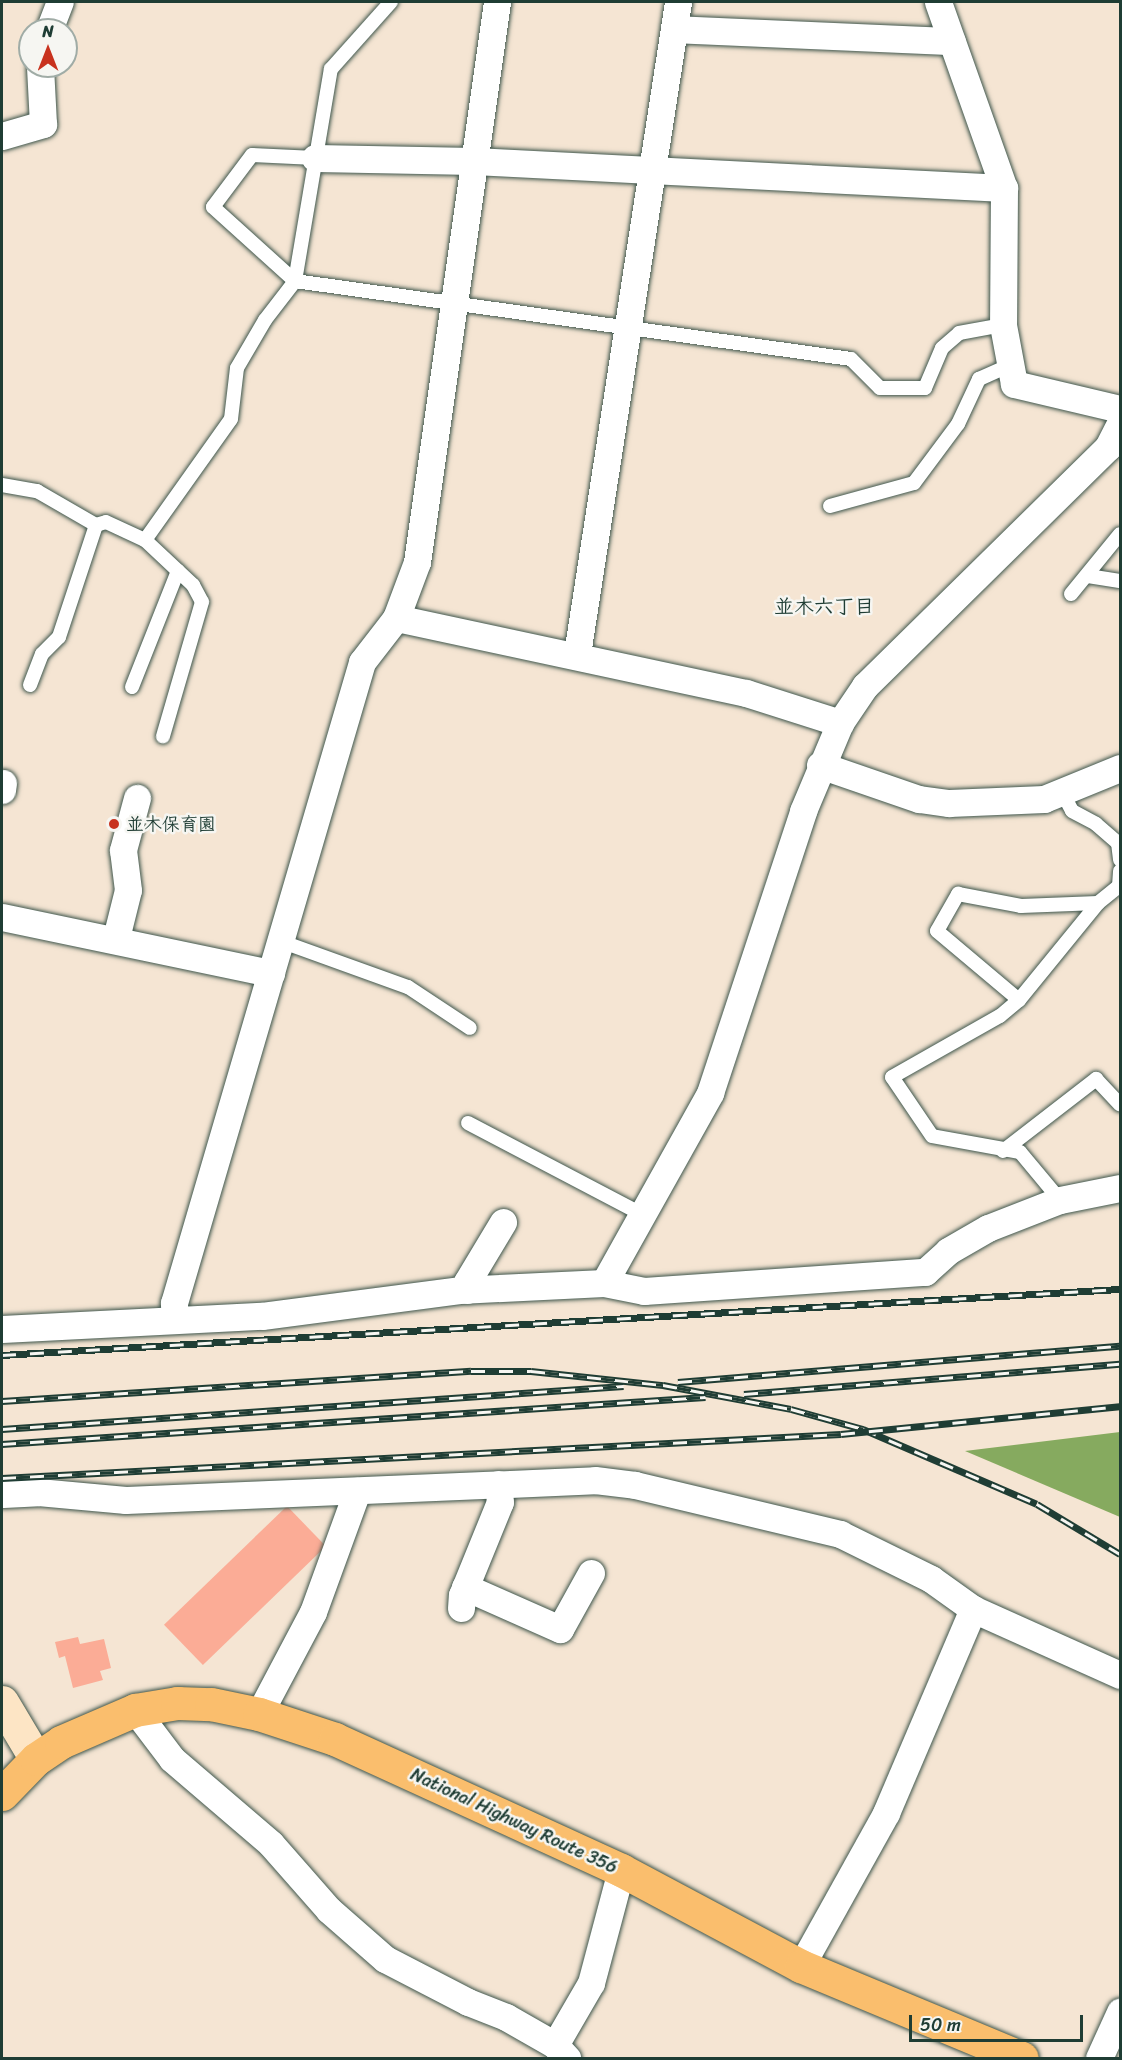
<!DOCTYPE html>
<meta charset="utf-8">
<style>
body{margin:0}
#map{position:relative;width:1122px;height:2060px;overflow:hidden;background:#f5e5d3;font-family:Sriracha,"Klee One",sans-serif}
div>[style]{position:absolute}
.forest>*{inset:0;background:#86aa5f}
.building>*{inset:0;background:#fbac96;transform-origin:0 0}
.roads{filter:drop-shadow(0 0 2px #3f564c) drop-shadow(0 0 2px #3f564c)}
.lane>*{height:14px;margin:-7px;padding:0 7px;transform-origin:7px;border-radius:7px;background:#fff}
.street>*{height:27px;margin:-13.5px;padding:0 13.5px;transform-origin:13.5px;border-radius:13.5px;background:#fff}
.secondary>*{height:33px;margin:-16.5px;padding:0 16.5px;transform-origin:16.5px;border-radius:16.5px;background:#fde5c5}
.highway>*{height:33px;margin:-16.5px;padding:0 16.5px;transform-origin:16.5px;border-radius:16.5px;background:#fabe6d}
.rail>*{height:7px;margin-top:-3.5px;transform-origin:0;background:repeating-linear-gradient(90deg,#f6f6f2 0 14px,#1f3d34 0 28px);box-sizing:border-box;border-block:2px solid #1f3d34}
.dots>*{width:16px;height:16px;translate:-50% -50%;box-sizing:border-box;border:3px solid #f6f6f2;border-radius:50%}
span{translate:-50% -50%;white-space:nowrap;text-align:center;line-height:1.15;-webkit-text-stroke:5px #f6f6f2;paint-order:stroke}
.poi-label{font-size:18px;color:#1f3d34;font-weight:700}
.left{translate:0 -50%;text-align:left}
.street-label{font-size:18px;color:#1f3d34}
.neighbourhood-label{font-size:20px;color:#1f3d34;font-weight:700}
.frame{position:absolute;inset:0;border:3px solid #1f3d34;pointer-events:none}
.north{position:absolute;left:18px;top:18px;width:60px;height:60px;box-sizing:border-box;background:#f6f6f2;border:2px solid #a0aca6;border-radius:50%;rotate:0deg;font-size:16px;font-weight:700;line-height:24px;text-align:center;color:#1f3d34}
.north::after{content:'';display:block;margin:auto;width:21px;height:27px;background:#c8321e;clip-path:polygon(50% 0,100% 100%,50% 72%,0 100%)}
.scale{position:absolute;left:909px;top:2015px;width:174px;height:27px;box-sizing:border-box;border:3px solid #1f3d34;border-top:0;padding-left:8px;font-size:18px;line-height:21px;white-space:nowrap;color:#1f3d34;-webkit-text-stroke:4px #f6f6f2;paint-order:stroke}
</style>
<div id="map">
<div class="forest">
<div style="clip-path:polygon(1120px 1432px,1120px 1517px,965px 1451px)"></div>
</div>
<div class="building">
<div style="left:287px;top:1506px;width:56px;height:171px;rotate:46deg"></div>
<div style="clip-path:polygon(78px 1637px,80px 1644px,104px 1639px,111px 1668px,100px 1671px,103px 1680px,73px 1688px,65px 1656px,59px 1658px,55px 1642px)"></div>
</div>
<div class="roads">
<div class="lane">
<div style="left:315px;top:158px;width:63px;rotate:-177.3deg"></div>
<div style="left:252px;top:155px;width:65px;rotate:126.9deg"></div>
<div style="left:213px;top:207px;width:110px;rotate:42.1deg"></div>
<div style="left:295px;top:281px;width:561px;rotate:7.99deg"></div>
<div style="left:851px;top:359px;width:41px;rotate:45deg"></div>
<div style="left:880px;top:388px;width:45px"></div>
<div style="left:925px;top:388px;width:43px;rotate:-67deg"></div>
<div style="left:942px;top:348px;width:23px;rotate:-41deg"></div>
<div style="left:959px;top:333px;width:45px;rotate:-10.3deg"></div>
<div style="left:2px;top:485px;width:36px;rotate:10deg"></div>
<div style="left:37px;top:491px;width:68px;rotate:30deg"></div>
<div style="left:96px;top:525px;width:10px;rotate:-17deg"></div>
<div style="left:106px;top:522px;width:43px;rotate:24.8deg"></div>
<div style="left:145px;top:540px;width:66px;rotate:43.2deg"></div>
<div style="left:193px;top:585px;width:19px;rotate:62deg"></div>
<div style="left:202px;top:602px;width:140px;rotate:106.2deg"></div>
<div style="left:830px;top:506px;width:87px;rotate:-15.3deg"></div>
<div style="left:914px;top:483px;width:74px;rotate:-53.3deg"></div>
<div style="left:958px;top:424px;width:50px;rotate:-65deg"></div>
<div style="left:979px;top:379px;width:34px;rotate:-24deg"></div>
<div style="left:145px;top:540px;width:148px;rotate:-54.6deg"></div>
<div style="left:231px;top:419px;width:51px;rotate:-83.3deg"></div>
<div style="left:237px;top:368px;width:56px;rotate:-59.7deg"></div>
<div style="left:265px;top:320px;width:49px;rotate:-52.4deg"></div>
<div style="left:295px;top:281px;width:215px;rotate:-80.4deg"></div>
<div style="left:331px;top:69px;width:90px;rotate:-48.2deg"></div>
<div style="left:1088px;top:576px;width:32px;rotate:9deg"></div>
<div style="left:1071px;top:594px;width:77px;rotate:-50.8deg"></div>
<div style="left:30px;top:685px;width:33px;rotate:-69deg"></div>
<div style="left:42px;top:654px;width:24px;rotate:-45deg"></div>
<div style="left:59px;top:637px;width:118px;rotate:-71.7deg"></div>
<div style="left:132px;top:687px;width:125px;rotate:-68.4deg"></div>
<div style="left:1062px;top:792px;width:21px;rotate:62deg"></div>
<div style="left:1072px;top:811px;width:27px;rotate:28deg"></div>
<div style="left:1096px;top:824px;width:29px;rotate:41deg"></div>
<div style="left:1118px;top:843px;width:17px;rotate:83deg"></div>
<div style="left:280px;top:941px;width:136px;rotate:19.8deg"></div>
<div style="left:408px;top:987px;width:74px;rotate:33.5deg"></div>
<div style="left:1019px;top:1000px;width:107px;rotate:-139.9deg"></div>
<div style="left:937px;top:931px;width:43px;rotate:-60.4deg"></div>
<div style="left:958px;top:894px;width:64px;rotate:10.8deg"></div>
<div style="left:1021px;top:906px;width:77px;rotate:-2.2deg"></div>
<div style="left:468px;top:1123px;width:198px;rotate:27.7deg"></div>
<div style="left:1003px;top:1151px;width:118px;rotate:-37.7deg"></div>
<div style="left:1096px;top:1079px;width:35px;rotate:47deg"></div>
<div style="left:1060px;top:1200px;width:62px;rotate:-129.8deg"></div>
<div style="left:1020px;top:1152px;width:89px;rotate:-169.7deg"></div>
<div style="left:932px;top:1136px;width:71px;rotate:-124.1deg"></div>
<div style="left:892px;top:1077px;width:124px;rotate:-29.5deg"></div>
<div style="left:1000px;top:1016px;width:25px;rotate:-40deg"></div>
<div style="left:1019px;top:1000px;width:125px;rotate:-50.8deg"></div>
<div style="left:1098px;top:903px;width:27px;rotate:-39deg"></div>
<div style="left:1119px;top:886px;width:15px;rotate:-86deg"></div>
</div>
<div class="street">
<div style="left:938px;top:2px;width:197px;rotate:70.5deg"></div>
<div style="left:1004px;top:188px;width:137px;rotate:90.4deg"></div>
<div style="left:1003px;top:325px;width:60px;rotate:79.4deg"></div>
<div style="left:1014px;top:384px;width:109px;rotate:13.3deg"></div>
<div style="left:674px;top:29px;width:278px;rotate:2.5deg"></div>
<div style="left:49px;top:30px;width:30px;rotate:-69deg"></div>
<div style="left:2px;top:136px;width:43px;rotate:-16.3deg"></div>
<div style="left:43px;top:124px;width:58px;rotate:-93deg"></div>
<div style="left:315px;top:158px;width:159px;rotate:1.1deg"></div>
<div style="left:474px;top:161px;width:531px;rotate:2.92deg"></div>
<div style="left:396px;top:618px;width:358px;rotate:12.1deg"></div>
<div style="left:746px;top:693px;width:99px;rotate:17.7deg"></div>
<div style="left:577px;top:654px;width:660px;rotate:-81.19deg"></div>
<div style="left:820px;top:765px;width:105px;rotate:19deg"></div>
<div style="left:919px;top:799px;width:30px;rotate:8deg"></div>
<div style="left:949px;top:803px;width:95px;rotate:-2.4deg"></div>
<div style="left:1044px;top:799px;width:82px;rotate:-22.2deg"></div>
<div style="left:2px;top:790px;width:7px;rotate:-82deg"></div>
<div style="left:2px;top:917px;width:275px;rotate:11.8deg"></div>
<div style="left:116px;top:938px;width:49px;rotate:-76deg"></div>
<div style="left:128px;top:890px;width:40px;rotate:-97.1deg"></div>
<div style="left:123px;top:850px;width:54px;rotate:-74.9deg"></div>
<div style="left:604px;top:1283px;width:218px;rotate:-60.8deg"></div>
<div style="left:710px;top:1093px;width:297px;rotate:-71.7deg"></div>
<div style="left:803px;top:811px;width:95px;rotate:-67.2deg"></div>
<div style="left:840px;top:723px;width:45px;rotate:-56deg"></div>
<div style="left:865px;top:686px;width:341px;rotate:-44.5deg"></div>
<div style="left:1108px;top:447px;width:27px;rotate:-63deg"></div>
<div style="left:467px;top:1290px;width:8px;rotate:-90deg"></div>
<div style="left:467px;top:1282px;width:70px;rotate:-59deg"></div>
<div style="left:175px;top:1319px;width:16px;rotate:-94deg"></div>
<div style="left:174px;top:1303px;width:668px;rotate:-73.65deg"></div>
<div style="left:362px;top:662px;width:56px;rotate:-52.3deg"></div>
<div style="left:396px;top:618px;width:60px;rotate:-69.4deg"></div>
<div style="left:417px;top:562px;width:566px;rotate:-81.87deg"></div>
<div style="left:2px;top:1329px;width:260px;rotate:-2.9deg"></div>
<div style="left:262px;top:1316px;width:199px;rotate:-7.5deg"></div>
<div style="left:459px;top:1290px;width:145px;rotate:-2.8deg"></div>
<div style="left:604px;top:1283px;width:41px;rotate:11.3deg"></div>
<div style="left:644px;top:1291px;width:282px;rotate:-3.9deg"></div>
<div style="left:925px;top:1272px;width:31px;rotate:-42deg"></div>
<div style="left:948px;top:1251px;width:46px;rotate:-29.9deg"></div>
<div style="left:988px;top:1228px;width:77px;rotate:-21.3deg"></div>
<div style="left:1060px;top:1200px;width:61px;rotate:-11.3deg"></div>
<div style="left:3px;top:1494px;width:35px;rotate:-3deg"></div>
<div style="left:38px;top:1492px;width:88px;rotate:5.2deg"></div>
<div style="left:126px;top:1500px;width:469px;rotate:-2.4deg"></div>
<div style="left:595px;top:1480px;width:40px;rotate:7.1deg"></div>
<div style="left:635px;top:1485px;width:211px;rotate:13.4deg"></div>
<div style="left:840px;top:1534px;width:102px;rotate:26.3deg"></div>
<div style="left:931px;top:1579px;width:52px;rotate:35.5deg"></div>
<div style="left:973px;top:1609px;width:161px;rotate:24.2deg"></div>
<div style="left:465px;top:1587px;width:104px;rotate:23.9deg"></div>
<div style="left:560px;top:1629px;width:64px;rotate:-61deg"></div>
<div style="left:461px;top:1608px;width:13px;rotate:-86deg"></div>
<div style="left:462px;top:1595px;width:100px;rotate:-67.8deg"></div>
<div style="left:500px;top:1502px;width:18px;rotate:-96deg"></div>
<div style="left:135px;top:1710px;width:61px;rotate:52.9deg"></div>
<div style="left:172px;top:1759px;width:130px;rotate:40.6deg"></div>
<div style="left:271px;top:1844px;width:88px;rotate:48.7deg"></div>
<div style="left:329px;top:1910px;width:74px;rotate:41.2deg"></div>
<div style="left:385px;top:1959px;width:93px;rotate:27.4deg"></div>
<div style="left:468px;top:2002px;width:41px;rotate:21.5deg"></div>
<div style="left:506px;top:2017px;width:56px;rotate:29.7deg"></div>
<div style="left:555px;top:2045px;width:18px;rotate:47deg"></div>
<div style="left:259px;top:1714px;width:115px;rotate:-62.1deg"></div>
<div style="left:313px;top:1612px;width:129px;rotate:-70deg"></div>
<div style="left:801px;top:1966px;width:175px;rotate:-60.9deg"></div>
<div style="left:886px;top:1813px;width:222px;rotate:-66.9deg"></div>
<div style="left:555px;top:2045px;width:72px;rotate:-59.9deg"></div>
<div style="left:591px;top:1983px;width:117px;rotate:-75.1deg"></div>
<div style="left:1099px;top:2058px;width:51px;rotate:-65.5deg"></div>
</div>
<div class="secondary">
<div style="left:2px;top:1702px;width:66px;rotate:59.2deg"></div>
</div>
<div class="highway">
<div style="left:2px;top:1794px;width:49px;rotate:-45.8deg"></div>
<div style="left:36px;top:1759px;width:30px;rotate:-34deg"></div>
<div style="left:61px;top:1742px;width:81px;rotate:-23.4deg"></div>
<div style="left:135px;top:1710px;width:43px;rotate:-9.5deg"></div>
<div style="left:177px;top:1703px;width:34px;rotate:2deg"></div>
<div style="left:211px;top:1704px;width:49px;rotate:11.8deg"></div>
<div style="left:259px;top:1714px;width:80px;rotate:18.2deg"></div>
<div style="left:335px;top:1739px;width:315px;rotate:24.6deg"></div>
<div style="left:621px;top:1870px;width:204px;rotate:28.1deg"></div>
<div style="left:801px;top:1966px;width:239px;rotate:22.6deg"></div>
</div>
</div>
<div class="rail">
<div style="left:2px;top:1355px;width:1120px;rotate:-3.38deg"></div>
<div style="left:678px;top:1382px;width:443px;rotate:-4.7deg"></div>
<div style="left:744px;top:1394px;width:377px;rotate:-4.6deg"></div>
<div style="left:2px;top:1401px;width:470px;rotate:-3.7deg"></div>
<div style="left:471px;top:1371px;width:60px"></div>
<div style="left:531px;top:1371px;width:133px;rotate:6.1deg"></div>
<div style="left:663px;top:1385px;width:130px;rotate:10.6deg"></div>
<div style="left:791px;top:1409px;width:75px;rotate:15.5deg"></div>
<div style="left:863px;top:1429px;width:189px;rotate:23.3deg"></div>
<div style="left:1037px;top:1504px;width:97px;rotate:31.1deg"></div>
<div style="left:2px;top:1429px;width:623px;rotate:-3.95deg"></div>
<div style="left:2px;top:1444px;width:705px;rotate:-3.82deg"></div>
<div style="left:2px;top:1478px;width:840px;rotate:-3deg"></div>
<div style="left:841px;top:1434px;width:280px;rotate:-5.7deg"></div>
</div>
<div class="dots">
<div style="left:114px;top:824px;background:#c8321e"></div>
</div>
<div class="poi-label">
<span class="left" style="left:126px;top:824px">並木保育園</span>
</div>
<div class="street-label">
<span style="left:514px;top:1821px;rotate:25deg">National Highway Route 356</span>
</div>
<div class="neighbourhood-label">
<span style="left:824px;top:606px">並木六丁目</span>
</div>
<div class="frame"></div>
<div class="north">N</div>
<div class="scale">50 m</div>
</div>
